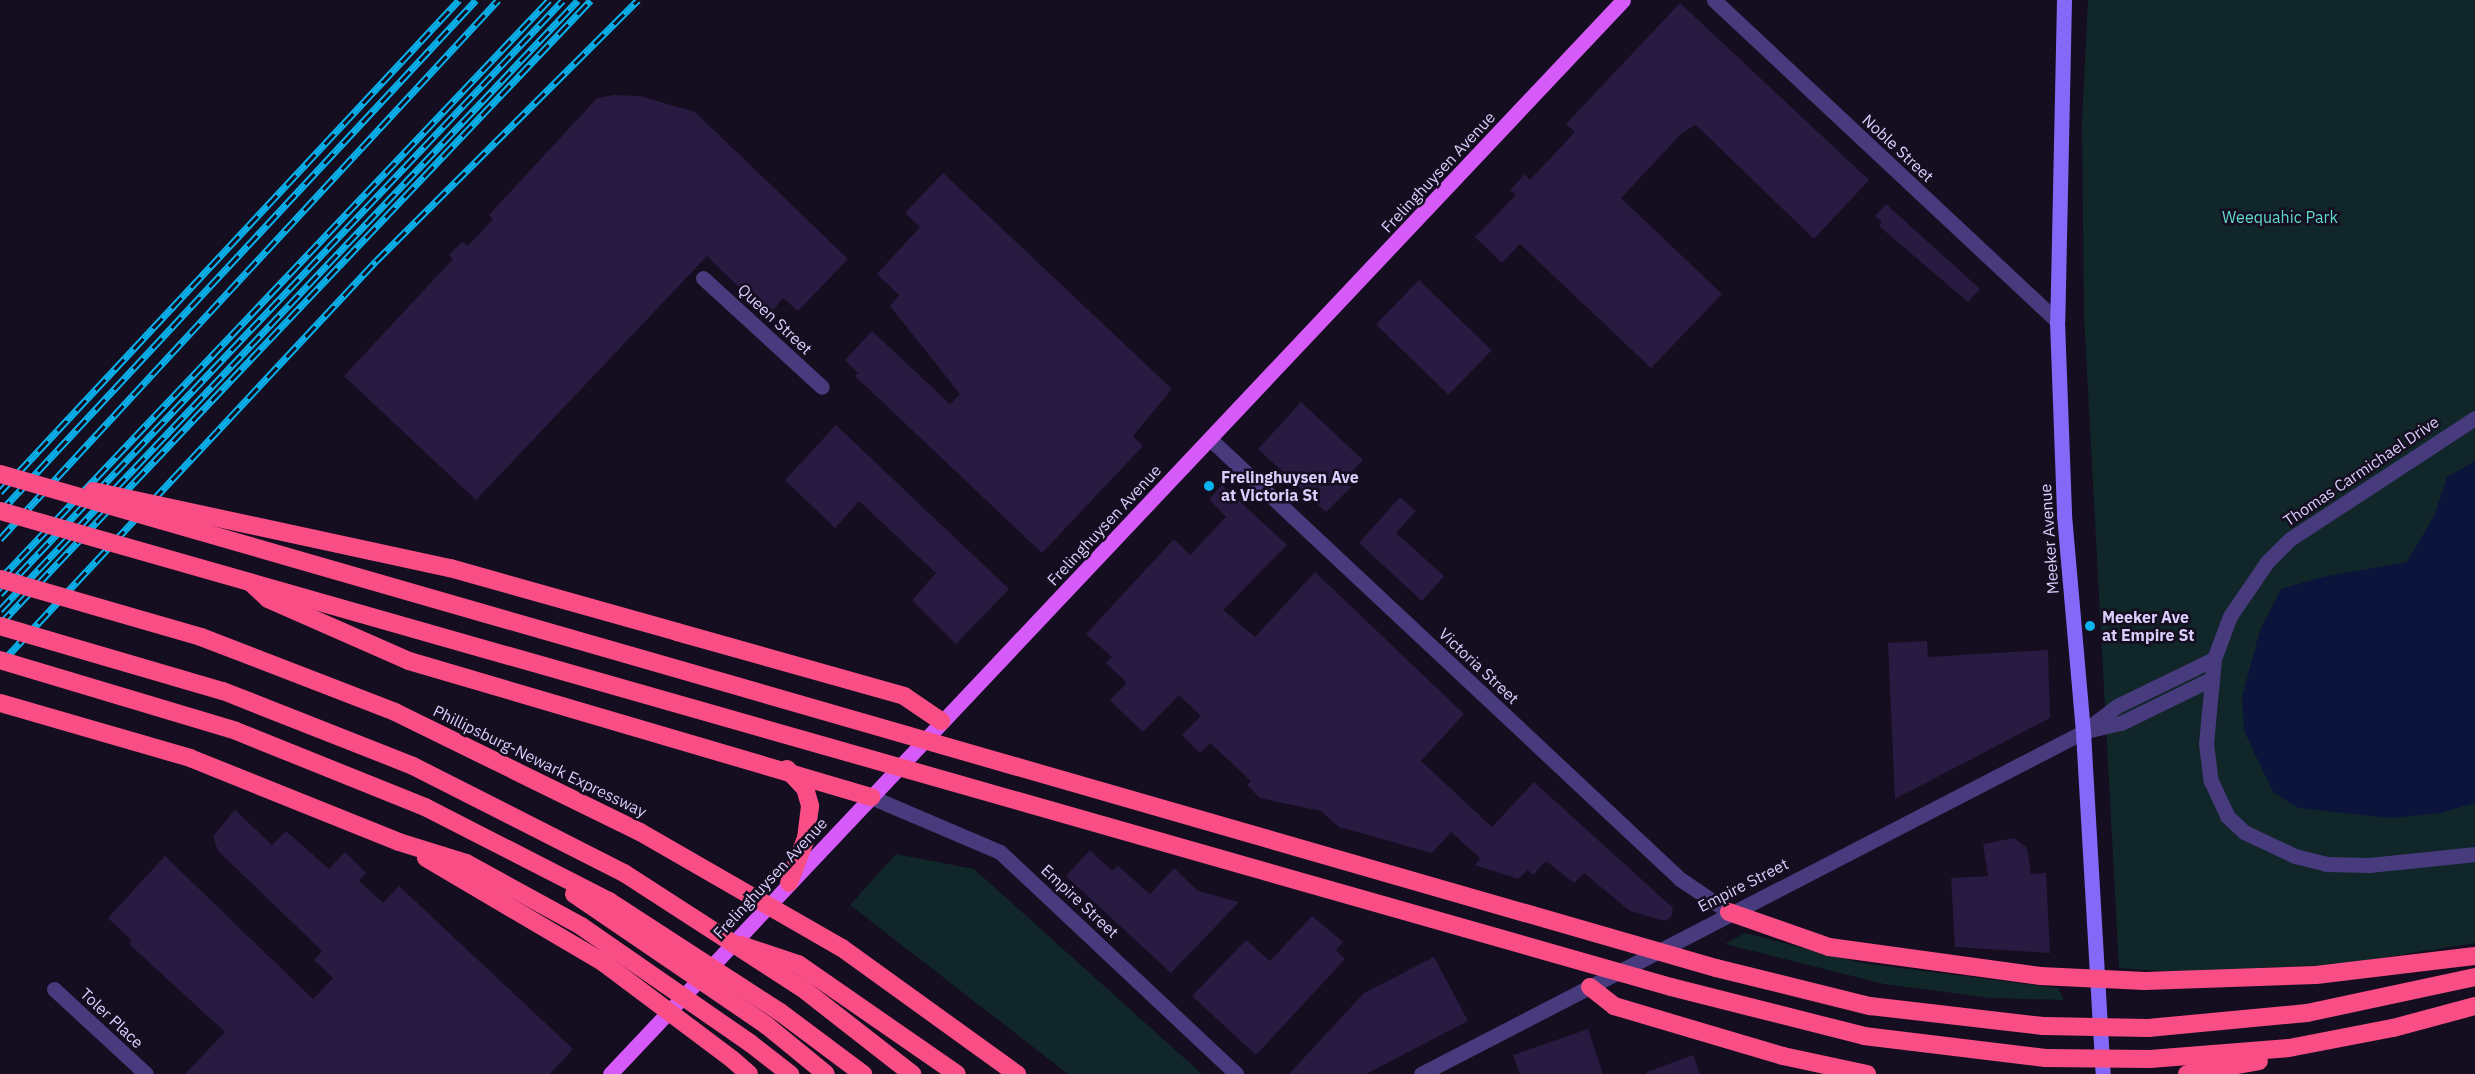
<!DOCTYPE html>
<style>
body{margin:0}
#map{position:relative;width:2475px;height:1074px;overflow:hidden;background:#140e20;font-family:"IBM Plex Sans",sans-serif}
div>[style]{position:absolute}
.green>*{inset:0;background:#112629}
.water>*{inset:0;background:#0b153b}
.building>*{inset:0;background:#281a40;transform-origin:0 0}
.minor>*{height:15px;margin:-7.5px;padding:0 7.5px;transform-origin:7.5px;border-radius:7.5px;background:#473a7d}
.tertiary>*{height:15px;margin:-7.5px;padding:0 7.5px;transform-origin:7.5px;border-radius:7.5px;background:#473a7d}
.secondary>*{height:15px;margin:-7.5px;padding:0 7.5px;transform-origin:7.5px;border-radius:7.5px;background:#8469f9}
.primary>*{height:15px;margin:-7.5px;padding:0 7.5px;transform-origin:7.5px;border-radius:7.5px;background:#d65af8}
.motorway>*{height:18px;margin:-9px;padding:0 9px;transform-origin:9px;border-radius:9px;background:#f84e85}
.rail>*{height:7px;margin-top:-3.5px;transform-origin:0;background:repeating-linear-gradient(90deg,#140e20 0 14px,#09b3ee 0 28px);box-sizing:border-box;border-block:2px solid #09b3ee}
.motorway-bridge>*{height:18px;margin:-9px;padding:0 9px;transform-origin:9px;border-radius:9px;background:#f84e85}
.dots>*{width:16px;height:16px;translate:-50% -50%;box-sizing:border-box;border:3px solid #140e20;border-radius:50%}
span{translate:-50% -50%;white-space:nowrap;text-align:center;line-height:1.15;-webkit-text-stroke:5px #140e20;paint-order:stroke}
.street-label{font-size:16px;color:#dbcefd}
.park-label{font-size:16px;color:#5edace}
.poi-label{font-size:16px;color:#dbcefd;font-weight:700}
.left{translate:0 -50%;text-align:left}
</style>
<div id="map">
<div class="green">
<div style="clip-path:polygon(2088px 0,2475px 0,2475px 943px,2342px 964px,2176px 972px,2119px 968px,2084px 316px,2082px 123px)"></div>
<div style="clip-path:polygon(896px 854px,974px 869px,1202px 1074px,1068px 1074px,850px 905px)"></div>
<div style="clip-path:polygon(1745px 933px,1861px 963px,2058px 988px,2064px 1000px,1991px 998px,1884px 984px,1725px 944px)"></div>
</div>
<div class="water">
<div style="clip-path:polygon(2475px 461px,2475px 803px,2441px 813px,2389px 818px,2298px 808px,2273px 792px,2244px 731px,2242px 697px,2260px 630px,2281px 589px,2323px 577px,2407px 562px,2435px 514px,2447px 477px)"></div>
</div>
<div class="building">
<div style="clip-path:polygon(1680px 3px,1869px 180px,1814px 239px,1696px 125px,1683px 132px,1621px 198px,1722px 294px,1651px 368px,1520px 244px,1502px 263px,1475px 237px,1516px 195px,1510px 190px,1525px 174px,1530px 180px,1575px 132px,1566px 124px)"></div>
<div style="clip-path:polygon(614px 95px,640px 96px,695px 112px,848px 259px,798px 311px,783px 298px,772px 311px,762px 302px,758px 306px,707px 256px,476px 500px,344px 376px,453px 259px,449px 255px,462px 242px,468px 246px,493px 219px,489px 215px,597px 98px)"></div>
<div style="clip-path:polygon(943px 173px,1172px 389px,1133px 436px,1143px 446px,1042px 553px,855px 376px,858px 373px,845px 360px,872px 331px,950px 404px,960px 394px,890px 306px,899px 295px,877px 274px,920px 227px,905px 213px)"></div>
<div style="clip-path:polygon(1886px 204px,1980px 289px,1968px 302px,1879px 226px,1882px 222px,1875px 216px)"></div>
<div style="left:1419px;top:280px;width:101px;height:62px;rotate:44deg"></div>
<div style="clip-path:polygon(1301px 402px,1363px 460px,1344px 480px,1351px 487px,1326px 512px,1258px 449px)"></div>
<div style="clip-path:polygon(836px 425px,1009px 589px,956px 644px,912px 600px,936px 573px,859px 501px,835px 528px,785px 480px)"></div>
<div style="clip-path:polygon(1222px 485px,1287px 545px,1223px 610px,1255px 637px,1315px 572px,1464px 714px,1421px 761px,1492px 827px,1534px 782px,1673px 908px,1671px 917px,1665px 921px,1630px 911px,1584px 873px,1574px 883px,1546px 861px,1533px 875px,1528px 870px,1518px 879px,1475px 865px,1480px 858px,1451px 832px,1432px 853px,1339px 827px,1321px 811px,1260px 798px,1247px 785px,1251px 781px,1210px 743px,1200px 753px,1182px 735px,1201px 716px,1179px 695px,1143px 732px,1124px 714px,1110px 700px,1127px 683px,1106px 663px,1112px 657px,1086px 634px,1174px 539px,1190px 555px,1226px 517px,1209px 499px)"></div>
<div style="clip-path:polygon(1400px 497px,1416px 511px,1396px 533px,1444px 576px,1422px 601px,1359px 543px)"></div>
<div style="clip-path:polygon(1927px 641px,1928px 657px,2048px 650px,2050px 718px,1895px 799px,1888px 643px)"></div>
<div style="clip-path:polygon(235px 810px,272px 845px,286px 831px,329px 869px,345px 852px,366px 873px,359px 881px,383px 903px,399px 886px,573px 1049px,550px 1074px,185px 1074px,225px 1032px,129px 944px,132px 941px,108px 918px,165px 856px,313px 999px,333px 978px,314px 960px,322px 951px,218px 851px,213px 836px)"></div>
<div style="clip-path:polygon(2014px 838px,2027px 848px,2031px 874px,2046px 873px,2050px 953px,1955px 947px,1951px 878px,1988px 876px,1983px 844px)"></div>
<div style="clip-path:polygon(1090px 850px,1112px 871px,1118px 866px,1150px 894px,1174px 868px,1198px 891px,1239px 902px,1171px 973px,1066px 876px)"></div>
<div style="clip-path:polygon(1312px 916px,1343px 942px,1336px 950px,1345px 959px,1256px 1055px,1192px 996px,1246px 940px,1270px 961px)"></div>
<div style="clip-path:polygon(1434px 957px,1468px 1021px,1366px 1074px,1289px 1074px,1364px 993px)"></div>
<div style="clip-path:polygon(1588px 1029px,1603px 1074px,1520px 1074px,1513px 1055px)"></div>
<div style="clip-path:polygon(1693px 1055px,1700px 1074px,1647px 1074px,1647px 1072px)"></div>
</div>
<div class="minor">
<div style="left:1714px;top:0;width:470px;rotate:43.1deg"></div>
<div style="left:703px;top:278px;width:161px;rotate:42.5deg"></div>
<div style="left:2475px;top:418px;width:221px;rotate:146.8deg"></div>
<div style="left:2290px;top:539px;width:33px;rotate:135deg"></div>
<div style="left:2267px;top:562px;width:65px;rotate:124.4deg"></div>
<div style="left:2230px;top:616px;width:46px;rotate:110.4deg"></div>
<div style="left:2214px;top:659px;width:84px;rotate:95.4deg"></div>
<div style="left:2206px;top:743px;width:38px;rotate:83deg"></div>
<div style="left:2211px;top:781px;width:38px;rotate:65deg"></div>
<div style="left:2227px;top:816px;width:23px;rotate:43deg"></div>
<div style="left:2244px;top:832px;width:56px;rotate:25.2deg"></div>
<div style="left:2295px;top:856px;width:32px;rotate:14deg"></div>
<div style="left:2326px;top:864px;width:43px;rotate:1.3deg"></div>
<div style="left:2369px;top:865px;width:107px;rotate:-5.9deg"></div>
<div style="left:2090px;top:730px;width:32px;rotate:-13deg"></div>
<div style="left:2121px;top:723px;width:98px;rotate:-26deg"></div>
<div style="left:2083px;top:732px;width:43px;rotate:-37.4deg"></div>
<div style="left:2117px;top:706px;width:108px;rotate:-25.9deg"></div>
<div style="left:54px;top:989px;width:125px;rotate:42.7deg"></div>
</div>
<div class="tertiary">
<div style="left:1210px;top:439px;width:644px;rotate:43.11deg"></div>
<div style="left:1680px;top:879px;width:59px;rotate:34deg"></div>
<div style="left:871px;top:797px;width:140px;rotate:23.1deg"></div>
<div style="left:1000px;top:852px;width:324px;rotate:43.2deg"></div>
<div style="left:1421px;top:1074px;width:745px;rotate:-27.32deg"></div>
</div>
<div class="secondary">
<div style="left:2064px;top:0;width:321px;rotate:91.2deg"></div>
<div style="left:2057px;top:321px;width:194px;rotate:87.9deg"></div>
<div style="left:2064px;top:515px;width:218px;rotate:85deg"></div>
<div style="left:2083px;top:732px;width:343px;rotate:86.7deg"></div>
</div>
<div class="primary">
<div style="left:610px;top:1074px;width:1476px;rotate:-46.67deg"></div>
</div>
<div class="motorway">
<div style="left:251px;top:583px;width:23px;rotate:43deg"></div>
<div style="left:268px;top:599px;width:154px;rotate:23.7deg"></div>
<div style="left:409px;top:661px;width:482px;rotate:16.4deg"></div>
<div style="left:677px;top:632px;width:236px;rotate:15.7deg"></div>
<div style="left:904px;top:696px;width:45px;rotate:34deg"></div>
<div style="left:0;top:703px;width:198px;rotate:16.1deg"></div>
<div style="left:190px;top:758px;width:225px;rotate:21.9deg"></div>
<div style="left:787px;top:769px;width:26px;rotate:47deg"></div>
<div style="left:805px;top:788px;width:19px;rotate:74deg"></div>
<div style="left:810px;top:806px;width:32px;rotate:97deg"></div>
<div style="left:806px;top:838px;width:48px;rotate:110.7deg"></div>
<div style="left:1729px;top:912px;width:106px;rotate:19.3deg"></div>
<div style="left:1829px;top:947px;width:213px;rotate:7.8deg"></div>
<div style="left:741px;top:945px;width:60px;rotate:18.4deg"></div>
<div style="left:798px;top:964px;width:193px;rotate:34.7deg"></div>
<div style="left:842px;top:948px;width:216px;rotate:35.8deg"></div>
<div style="left:1716px;top:968px;width:159px;rotate:13.9deg"></div>
<div style="left:1870px;top:1006px;width:174px;rotate:6.6deg"></div>
<div style="left:2145px;top:981px;width:171px;rotate:-2deg"></div>
<div style="left:2316px;top:975px;width:160px;rotate:-6.8deg"></div>
<div style="left:1590px;top:987px;width:31px;rotate:38deg"></div>
<div style="left:1614px;top:1006px;width:176px;rotate:16.5deg"></div>
<div style="left:1783px;top:1056px;width:86px;rotate:12.1deg"></div>
<div style="left:1671px;top:987px;width:199px;rotate:14.2deg"></div>
<div style="left:1864px;top:1036px;width:183px;rotate:6.9deg"></div>
<div style="left:802px;top:988px;width:140px;rotate:38deg"></div>
<div style="left:780px;top:1012px;width:104px;rotate:36.8deg"></div>
<div style="left:766px;top:1025px;width:77px;rotate:39.2deg"></div>
<div style="left:2148px;top:1028px;width:160px;rotate:-5.4deg"></div>
<div style="left:2307px;top:1013px;width:172px;rotate:-12.1deg"></div>
<div style="left:750px;top:1043px;width:51px;rotate:37.8deg"></div>
<div style="left:2150px;top:1059px;width:139px;rotate:-4.5deg"></div>
<div style="left:2289px;top:1048px;width:106px;rotate:-10.9deg"></div>
<div style="left:2393px;top:1028px;width:85px;rotate:-15deg"></div>
<div style="left:733px;top:1060px;width:21px;rotate:41deg"></div>
<div style="left:2187px;top:1074px;width:73px;rotate:-10.2deg"></div>
</div>
<div class="rail">
<div style="left:0;top:492px;width:673px;rotate:-46.99deg"></div>
<div style="left:0;top:512px;width:699px;rotate:-47.09deg"></div>
<div style="left:0;top:539px;width:734px;rotate:-47.26deg"></div>
<div style="left:0;top:579px;width:798px;rotate:-46.52deg"></div>
<div style="left:0;top:594px;width:818px;rotate:-46.53deg"></div>
<div style="left:0;top:610px;width:840px;rotate:-46.54deg"></div>
<div style="left:0;top:624px;width:859px;rotate:-46.56deg"></div>
<div style="left:0;top:664px;width:551px;rotate:-46.99deg"></div>
<div style="left:376px;top:261px;width:370px;rotate:-44.9deg"></div>
</div>
<div class="motorway-bridge">
<div style="left:0;top:474px;width:1786px;rotate:16.06deg"></div>
<div style="left:93px;top:491px;width:365px;rotate:12.2deg"></div>
<div style="left:450px;top:568px;width:236px;rotate:15.7deg"></div>
<div style="left:0;top:511px;width:1737px;rotate:15.9deg"></div>
<div style="left:0;top:579px;width:209px;rotate:16.1deg"></div>
<div style="left:201px;top:637px;width:208px;rotate:21.1deg"></div>
<div style="left:395px;top:712px;width:273px;rotate:26.1deg"></div>
<div style="left:640px;top:832px;width:233px;rotate:29.9deg"></div>
<div style="left:0;top:626px;width:232px;rotate:16.3deg"></div>
<div style="left:223px;top:691px;width:204px;rotate:21.5deg"></div>
<div style="left:413px;top:766px;width:237px;rotate:26.9deg"></div>
<div style="left:624px;top:873px;width:212px;rotate:32.9deg"></div>
<div style="left:0;top:660px;width:246px;rotate:16.7deg"></div>
<div style="left:236px;top:731px;width:204px;rotate:21.9deg"></div>
<div style="left:425px;top:807px;width:207px;rotate:27.1deg"></div>
<div style="left:609px;top:901px;width:204px;rotate:33deg"></div>
<div style="left:399px;top:842px;width:70px;rotate:17.4deg"></div>
<div style="left:466px;top:863px;width:131px;rotate:28.7deg"></div>
<div style="left:581px;top:926px;width:206px;rotate:34.7deg"></div>
<div style="left:426px;top:858px;width:207px;rotate:30.5deg"></div>
<div style="left:604px;top:963px;width:161px;rotate:36.9deg"></div>
<div style="left:574px;top:894px;width:232px;rotate:34.3deg"></div>
<div style="left:2040px;top:976px;width:105px;rotate:2.7deg"></div>
<div style="left:2043px;top:1026px;width:105px;rotate:1.1deg"></div>
<div style="left:2046px;top:1058px;width:104px;rotate:0.6deg"></div>
</div>
<div class="dots">
<div style="left:1209px;top:486px;background:#09b3ee"></div>
<div style="left:2090px;top:626px;background:#09b3ee"></div>
</div>
<div class="street-label">
<span style="left:1898px;top:148px;rotate:43deg">Noble Street</span>
<span style="left:1438px;top:172px;rotate:-47deg">Frelinghuysen Avenue</span>
<span style="left:775px;top:319px;rotate:43deg">Queen Street</span>
<span style="left:2361px;top:471px;rotate:-34deg">Thomas Carmichael Drive</span>
<span style="left:1104px;top:525px;rotate:-47deg">Frelinghuysen Avenue</span>
<span style="left:2049px;top:539px;rotate:-94deg">Meeker Avenue</span>
<span style="left:1479px;top:666px;rotate:43deg">Victoria Street</span>
<span style="left:540px;top:761px;rotate:26deg">Phillipsburg-Newark Expressway</span>
<span style="left:770px;top:878px;rotate:-47deg">Frelinghuysen Avenue</span>
<span style="left:1743px;top:885px;rotate:-27deg">Empire Street</span>
<span style="left:1080px;top:901px;rotate:43deg">Empire Street</span>
<span style="left:112px;top:1018px;rotate:43deg">Toler Place</span>
</div>
<div class="park-label">
<span style="left:2280px;top:217px">Weequahic Park</span>
</div>
<div class="poi-label">
<span class="left" style="left:1221px;top:486px">Frelinghuysen Ave<br>at Victoria St</span>
<span class="left" style="left:2102px;top:626px">Meeker Ave<br>at Empire St</span>
</div>
</div>
